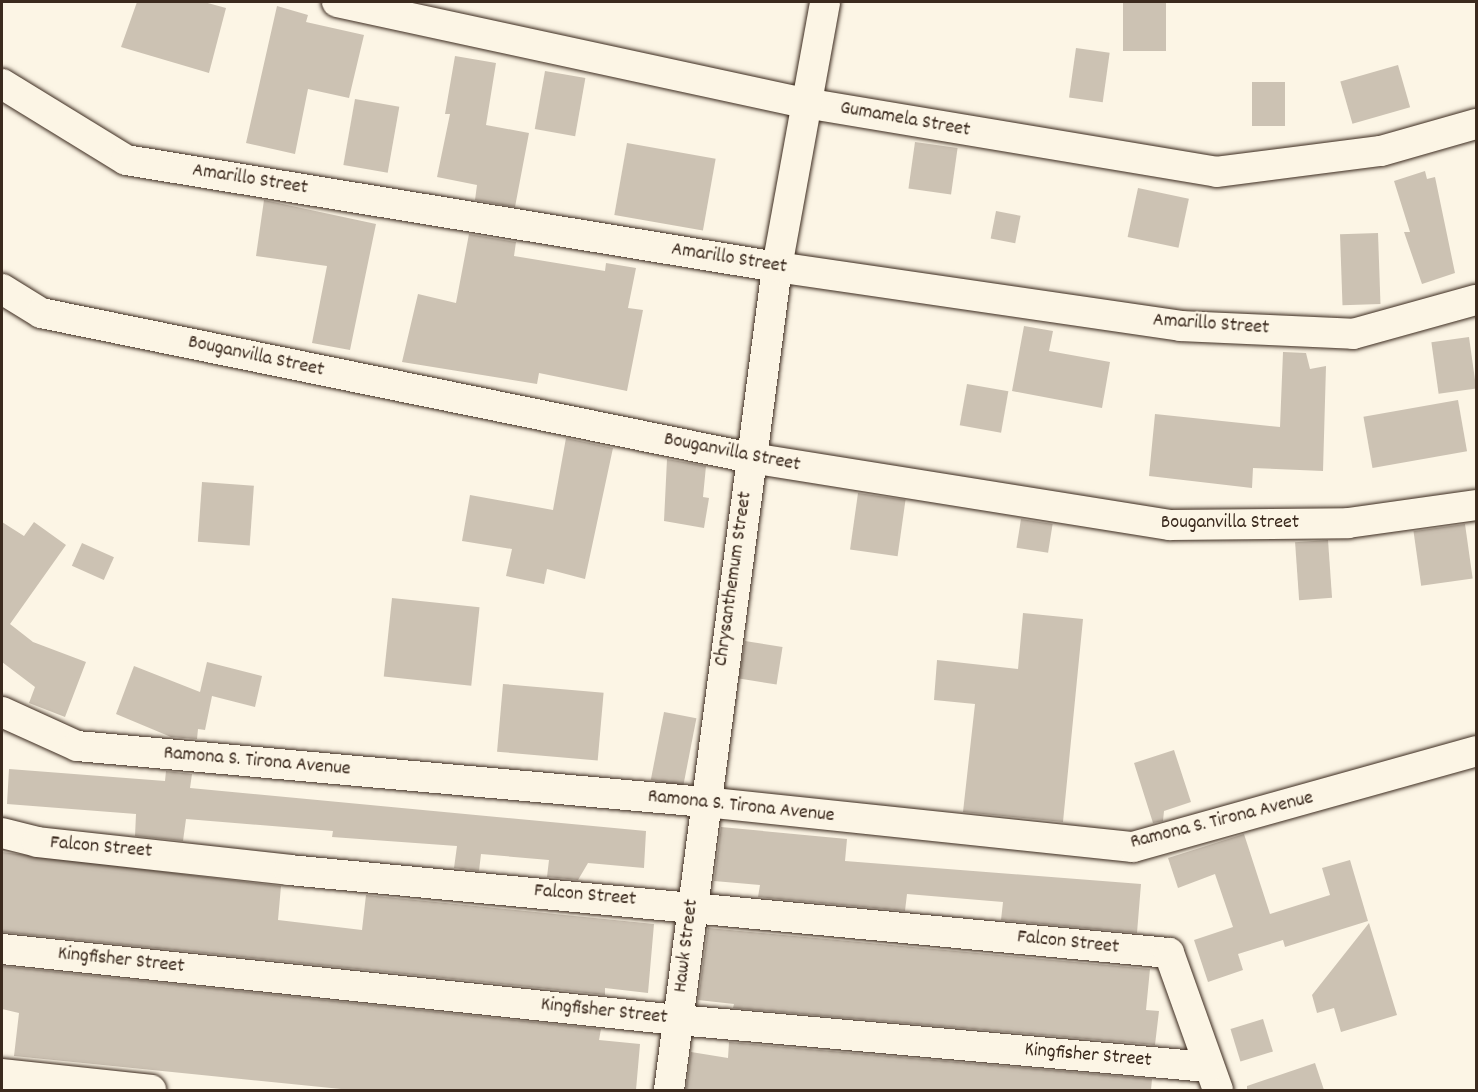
<!DOCTYPE html>
<style>
body{margin:0}
#map{position:relative;width:1478px;height:1092px;overflow:hidden;background:#fcf5e5;font-family:Dekko,sans-serif}
div>[style]{position:absolute}
.building>*{inset:0;background:#ccc2b3;transform-origin:0 0}
.roads{filter:drop-shadow(0 0 2px #3b2a1e) drop-shadow(0 0 2px #3b2a1e)}
.minor>*{height:30px;margin:-15px;padding:0 15px;transform-origin:15px;border-radius:15px;background:#fcf5e5}
span{translate:-50% -50%;white-space:nowrap;text-align:center;line-height:1.15;-webkit-text-stroke:4.5px #fcf5e5;paint-order:stroke}
.street-label{font-size:20px;color:#3b2a1e}
.frame{position:absolute;inset:0;border:3px solid #3b2a1e;pointer-events:none}
</style>
<div id="map">
<div class="building">
<div style="clip-path:polygon(137px 2px,204px 2px,226px 8px,209px 73px,121px 47px)"></div>
<div style="left:1123px;top:2px;width:43px;height:49px"></div>
<div style="clip-path:polygon(277px 6px,308px 15px,306px 22px,364px 35px,349px 98px,308px 89px,295px 154px,246px 143px)"></div>
<div style="left:1076px;top:48px;width:34px;height:50px;rotate:8deg"></div>
<div style="clip-path:polygon(455px 56px,496px 63px,486px 125px,529px 133px,515px 207px,475px 200px,477px 185px,437px 177px,450px 114px,445px 114px)"></div>
<div style="left:1398px;top:65px;width:44px;height:60px;rotate:74deg"></div>
<div style="left:545px;top:71px;width:41px;height:59px;rotate:10deg"></div>
<div style="left:1252px;top:82px;width:33px;height:44px"></div>
<div style="left:355px;top:99px;width:45px;height:67px;rotate:10deg"></div>
<div style="left:915px;top:142px;width:43px;height:47px;rotate:8deg"></div>
<div style="left:627px;top:143px;width:90px;height:73px;rotate:10deg"></div>
<div style="clip-path:polygon(1425px 171px,1427px 179px,1435px 177px,1455px 273px,1422px 284px,1404px 232px,1410px 232px,1394px 181px)"></div>
<div style="left:1138px;top:188px;width:52px;height:50px;rotate:12deg"></div>
<div style="clip-path:polygon(264px 200px,376px 224px,350px 350px,312px 343px,327px 266px,256px 256px)"></div>
<div style="left:996px;top:211px;width:25px;height:28px;rotate:11deg"></div>
<div style="left:1378px;top:233px;width:71px;height:38px;rotate:88deg"></div>
<div style="clip-path:polygon(469px 234px,516px 242px,514px 256px,605px 271px,606px 263px,636px 268px,628px 308px,643px 310px,627px 391px,539px 373px,537px 384px,402px 362px,418px 294px,456px 303px)"></div>
<div style="clip-path:polygon(1024px 326px,1053px 331px,1049px 351px,1110px 362px,1102px 408px,1012px 391px)"></div>
<div style="left:1469px;top:337px;width:52px;height:38px;rotate:82deg"></div>
<div style="clip-path:polygon(1283px 352px,1306px 353px,1310px 369px,1326px 366px,1323px 471px,1253px 468px,1252px 488px,1149px 476px,1155px 414px,1280px 427px)"></div>
<div style="left:967px;top:384px;width:42px;height:42px;rotate:10deg"></div>
<div style="left:1458px;top:400px;width:52px;height:96px;rotate:80deg"></div>
<div style="clip-path:polygon(566px 438px,613px 448px,585px 579px,547px 569px,544px 584px,506px 576px,512px 549px,462px 541px,470px 495px,553px 510px)"></div>
<div style="clip-path:polygon(667px 459px,706px 466px,703px 497px,709px 498px,704px 528px,664px 521px)"></div>
<div style="left:202px;top:482px;width:52px;height:60px;rotate:4deg"></div>
<div style="left:858px;top:493px;width:48px;height:57px;rotate:8deg"></div>
<div style="left:1021px;top:519px;width:32px;height:29px;rotate:9deg"></div>
<div style="clip-path:polygon(2px 522px,24px 536px,34px 522px,66px 545px,10px 624px,33px 642px,86px 662px,65px 717px,29px 703px,35px 687px,2px 662px)"></div>
<div style="left:1465px;top:524px;width:55px;height:52px;rotate:82deg"></div>
<div style="left:1328px;top:540px;width:58px;height:33px;rotate:86deg"></div>
<div style="left:82px;top:543px;width:35px;height:25px;rotate:24deg"></div>
<div style="left:392px;top:598px;width:88px;height:79px;rotate:6deg"></div>
<div style="clip-path:polygon(1023px 613px,1083px 619px,1063px 822px,963px 812px,975px 704px,934px 700px,937px 660px,1018px 669px)"></div>
<div style="left:745px;top:641px;width:38px;height:38px;rotate:9deg"></div>
<div style="clip-path:polygon(207px 662px,262px 676px,255px 707px,212px 696px,205px 730px,198px 729px,197px 739px,171px 737px,116px 714px,134px 666px,200px 692px)"></div>
<div style="left:503px;top:684px;width:101px;height:68px;rotate:5deg"></div>
<div style="left:664px;top:712px;width:33px;height:69px;rotate:11deg"></div>
<div style="clip-path:polygon(1174px 750px,1191px 802px,1164px 811px,1163px 821px,1153px 823px,1134px 763px)"></div>
<div style="clip-path:polygon(9px 769px,165px 781px,166px 771px,192px 774px,190px 788px,646px 831px,644px 868px,588px 863px,578px 880px,547px 877px,549px 860px,481px 854px,479px 871px,454px 868px,457px 846px,332px 837px,333px 831px,186px 819px,183px 841px,135px 836px,136px 814px,7px 804px)"></div>
<div style="clip-path:polygon(721px 827px,847px 839px,845px 861px,1141px 884px,1137px 933px,1001px 920px,1003px 902px,907px 894px,905px 911px,758px 897px,760px 885px,714px 881px)"></div>
<div style="clip-path:polygon(1244px 834px,1270px 914px,1330px 895px,1322px 868px,1350px 860px,1368px 921px,1285px 947px,1283px 940px,1238px 954px,1243px 970px,1208px 982px,1194px 940px,1233px 927px,1215px 874px,1178px 888px,1168px 858px)"></div>
<div style="clip-path:polygon(2px 852px,281px 886px,278px 920px,362px 930px,366px 895px,654px 924px,648px 993px,605px 988px,605px 995px,2px 932px)"></div>
<div style="clip-path:polygon(1369px 923px,1397px 1015px,1341px 1032px,1334px 1008px,1317px 1013px,1312px 995px)"></div>
<div style="clip-path:polygon(708px 928px,1150px 969px,1146px 1010px,1159px 1011px,1155px 1045px,733px 1008px,734px 1004px,698px 1000px)"></div>
<div style="clip-path:polygon(2px 966px,601px 1029px,599px 1040px,640px 1044px,636px 1090px,351px 1090px,14px 1056px,19px 1013px,2px 1009px)"></div>
<div style="left:1263px;top:1019px;width:34px;height:34px;rotate:73deg"></div>
<div style="clip-path:polygon(729px 1042px,1152px 1079px,1151px 1090px,686px 1090px,691px 1052px,728px 1058px)"></div>
<div style="clip-path:polygon(1315px 1063px,1324px 1090px,1247px 1090px,1247px 1086px)"></div>
</div>
<div class="roads">
<div class="minor">
<div style="left:337px;top:2px;width:479px;rotate:12.2deg"></div>
<div style="left:805px;top:103px;width:417px;rotate:9.5deg"></div>
<div style="left:1216px;top:172px;width:166px;rotate:-7.3deg"></div>
<div style="left:1381px;top:151px;width:99px;rotate:-15.9deg"></div>
<div style="left:2px;top:84px;width:145px;rotate:31.5deg"></div>
<div style="left:126px;top:160px;width:660px;rotate:9.33deg"></div>
<div style="left:777px;top:267px;width:407px;rotate:8.3deg"></div>
<div style="left:1180px;top:326px;width:173px;rotate:2.6deg"></div>
<div style="left:1353px;top:334px;width:128px;rotate:-15.5deg"></div>
<div style="left:2px;top:289px;width:46px;rotate:31.6deg"></div>
<div style="left:41px;top:313px;width:725px;rotate:11.54deg"></div>
<div style="left:751px;top:458px;width:424px;rotate:9.1deg"></div>
<div style="left:1170px;top:525px;width:178px;rotate:-0.6deg"></div>
<div style="left:1348px;top:523px;width:129px;rotate:-8deg"></div>
<div style="left:2px;top:712px;width:82px;rotate:24.4deg"></div>
<div style="left:77px;top:746px;width:629px;rotate:5.1deg"></div>
<div style="left:704px;top:802px;width:431px;rotate:6deg"></div>
<div style="left:1133px;top:847px;width:356px;rotate:-15.6deg"></div>
<div style="left:2px;top:833px;width:36px;rotate:14deg"></div>
<div style="left:37px;top:842px;width:254px;rotate:6.3deg"></div>
<div style="left:289px;top:870px;width:884px;rotate:5.39deg"></div>
<div style="left:1169px;top:953px;width:145px;rotate:70.3deg"></div>
<div style="left:2px;top:949px;width:680px;rotate:6deg"></div>
<div style="left:678px;top:1020px;width:532px;rotate:5.07deg"></div>
<div style="left:2px;top:1074px;width:150px;rotate:6.1deg"></div>
<div style="left:669px;top:1090px;width:830px;rotate:-82.52deg"></div>
<div style="left:777px;top:267px;width:269px;rotate:-79.7deg"></div>
</div>
</div>
<div class="street-label">
<span style="left:905px;top:120px;rotate:10deg">Gumamela Street</span>
<span style="left:250px;top:180px;rotate:9deg">Amarillo Street</span>
<span style="left:729px;top:259px;rotate:9deg">Amarillo Street</span>
<span style="left:1211px;top:325px;rotate:4deg">Amarillo Street</span>
<span style="left:256px;top:357px;rotate:12deg">Bouganvilla Street</span>
<span style="left:732px;top:453px;rotate:11deg">Bouganvilla Street</span>
<span style="left:1230px;top:523px">Bouganvilla Street</span>
<span style="left:734px;top:579px;rotate:-82deg">Chrysanthemum Street</span>
<span style="left:257px;top:762px;rotate:5deg">Ramona S. Tirona Avenue</span>
<span style="left:741px;top:807px;rotate:6deg">Ramona S. Tirona Avenue</span>
<span style="left:1222px;top:821px;rotate:-14deg">Ramona S. Tirona Avenue</span>
<span style="left:101px;top:848px;rotate:5deg">Falcon Street</span>
<span style="left:585px;top:896px;rotate:5deg">Falcon Street</span>
<span style="left:1068px;top:943px;rotate:6deg">Falcon Street</span>
<span style="left:687px;top:946px;rotate:-83deg">Hawk Street</span>
<span style="left:121px;top:961px;rotate:6deg">Kingfisher Street</span>
<span style="left:604px;top:1012px;rotate:6deg">Kingfisher Street</span>
<span style="left:1088px;top:1056px;rotate:5deg">Kingfisher Street</span>
</div>
<div class="frame"></div>
</div>
